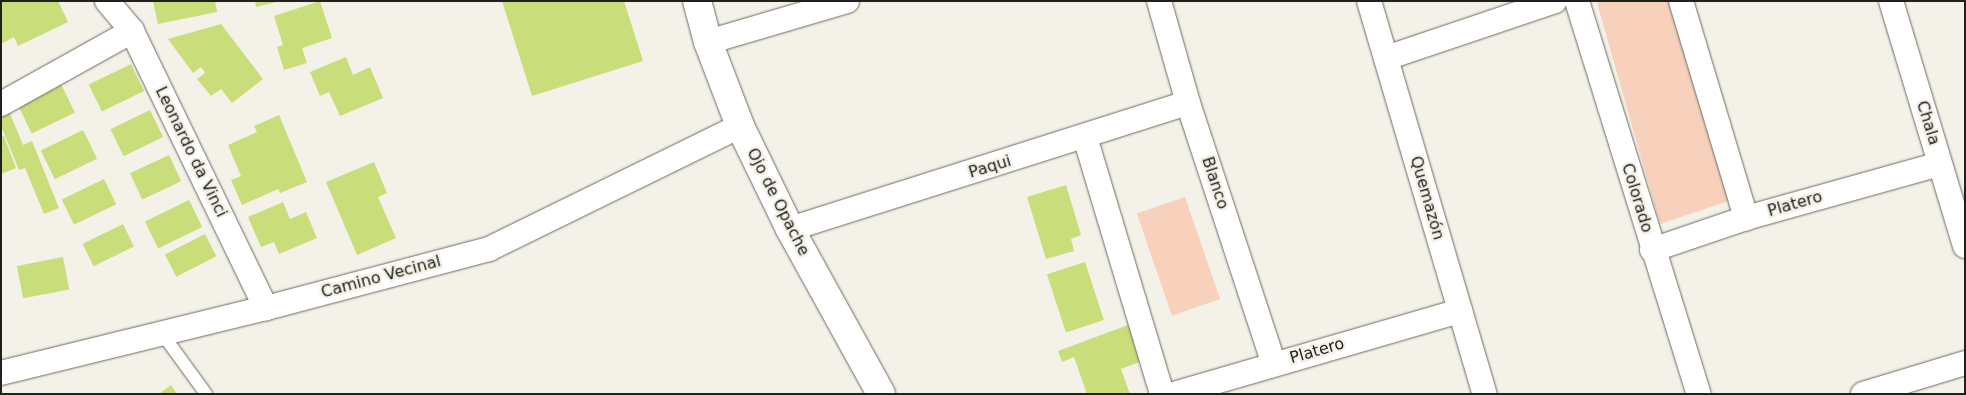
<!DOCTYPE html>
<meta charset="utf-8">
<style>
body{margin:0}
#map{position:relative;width:1966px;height:395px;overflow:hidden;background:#f4f2e8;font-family:"DejaVu Sans",sans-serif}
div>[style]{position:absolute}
.green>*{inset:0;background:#f8d1bd;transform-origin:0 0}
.building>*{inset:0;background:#c9dd7a;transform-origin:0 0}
.roads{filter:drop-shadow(0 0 1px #6c6a61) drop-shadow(0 0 1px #6c6a61)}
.service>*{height:12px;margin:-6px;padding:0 6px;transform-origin:6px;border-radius:6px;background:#fff}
.minor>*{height:24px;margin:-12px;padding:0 12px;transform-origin:12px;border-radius:12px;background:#fff}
.secondary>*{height:28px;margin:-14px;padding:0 14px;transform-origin:14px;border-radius:14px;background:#fff}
span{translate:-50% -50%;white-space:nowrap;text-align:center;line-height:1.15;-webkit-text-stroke:5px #f4f2e8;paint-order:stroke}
.street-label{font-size:16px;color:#21201d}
.frame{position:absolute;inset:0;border:2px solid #21201d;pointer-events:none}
</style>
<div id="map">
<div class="green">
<div style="clip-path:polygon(1603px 1px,1672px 1px,1729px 201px,1660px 224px,1597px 3px)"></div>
<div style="left:1185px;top:197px;width:108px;height:51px;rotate:71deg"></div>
</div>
<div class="building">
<div style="clip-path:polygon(4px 1px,58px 1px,68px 22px,18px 46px,14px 37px,1px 44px,1px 3px)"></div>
<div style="clip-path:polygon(153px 1px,215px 1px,217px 12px,158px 24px)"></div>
<div style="clip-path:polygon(255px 1px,276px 1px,276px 2px,256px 7px)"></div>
<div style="clip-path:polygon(320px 1px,332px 38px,302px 48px,307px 63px,284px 70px,277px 47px,283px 45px,274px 16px)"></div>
<div style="clip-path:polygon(502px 1px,624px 1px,643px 61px,532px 96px)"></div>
<div style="clip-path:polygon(221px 24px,263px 79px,232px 103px,221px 89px,211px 96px,197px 79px,205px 73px,201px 67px,193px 73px,168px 39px)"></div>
<div style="clip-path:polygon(346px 57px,353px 75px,370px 67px,383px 98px,340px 116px,329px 92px,320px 96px,310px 72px)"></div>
<div style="left:131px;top:64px;width:30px;height:47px;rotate:64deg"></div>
<div style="left:60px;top:82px;width:34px;height:48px;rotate:64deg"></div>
<div style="left:150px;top:110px;width:30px;height:44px;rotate:64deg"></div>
<div style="clip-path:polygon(9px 111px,23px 145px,32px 141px,59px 208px,44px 214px,25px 168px,19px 170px,1px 126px,1px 115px)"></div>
<div style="clip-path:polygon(279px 115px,307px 182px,280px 193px,278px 189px,242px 205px,231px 180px,241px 176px,228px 145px,257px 132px,254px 126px)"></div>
<div style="left:83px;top:130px;width:32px;height:47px;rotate:64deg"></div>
<div style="clip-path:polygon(4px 136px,16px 168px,1px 174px,1px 137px)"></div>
<div style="left:169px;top:155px;width:29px;height:43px;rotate:65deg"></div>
<div style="clip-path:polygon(374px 162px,387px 193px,378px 197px,396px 238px,357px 255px,326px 182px)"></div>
<div style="left:104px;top:179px;width:28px;height:47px;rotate:64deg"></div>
<div style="clip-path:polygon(1066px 185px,1081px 235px,1071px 239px,1074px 251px,1046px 259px,1027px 197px)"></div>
<div style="left:189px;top:200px;width:30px;height:49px;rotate:64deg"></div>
<div style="clip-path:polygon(283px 202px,290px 219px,306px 212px,317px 238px,279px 254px,274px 242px,261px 247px,248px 217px)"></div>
<div style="left:123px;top:224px;width:25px;height:45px;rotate:64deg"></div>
<div style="left:205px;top:234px;width:25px;height:45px;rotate:63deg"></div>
<div style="left:63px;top:257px;width:33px;height:47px;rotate:79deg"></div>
<div style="left:1085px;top:262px;width:61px;height:40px;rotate:72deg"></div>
<div style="clip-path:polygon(1128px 325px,1142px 361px,1121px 369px,1130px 394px,1087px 394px,1074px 357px,1062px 362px,1058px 351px)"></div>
<div style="clip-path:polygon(171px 385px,177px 394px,159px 394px)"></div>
</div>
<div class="roads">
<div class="service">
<div style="left:161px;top:332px;width:77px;rotate:54deg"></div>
</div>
<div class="minor">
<div style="left:107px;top:1px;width:39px;rotate:50deg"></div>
<div style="left:132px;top:31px;width:308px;rotate:64.2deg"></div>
<div style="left:1159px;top:1px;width:106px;rotate:74.1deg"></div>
<div style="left:1188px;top:103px;width:275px;rotate:71.8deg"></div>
<div style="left:1369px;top:1px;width:410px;rotate:73.6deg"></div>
<div style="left:1577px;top:1px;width:412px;rotate:72.8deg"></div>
<div style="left:1681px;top:1px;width:227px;rotate:73.3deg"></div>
<div style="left:1891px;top:1px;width:256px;rotate:73.2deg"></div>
<div style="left:708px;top:42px;width:145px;rotate:-16.4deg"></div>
<div style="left:1386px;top:58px;width:178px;rotate:-18.6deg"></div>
<div style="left:1px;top:104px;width:150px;rotate:-29.1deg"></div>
<div style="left:1085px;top:137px;width:268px;rotate:73.3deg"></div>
<div style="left:790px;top:229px;width:417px;rotate:-17.6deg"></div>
<div style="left:1652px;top:250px;width:99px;rotate:-18.8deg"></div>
<div style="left:1746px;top:218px;width:201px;rotate:-15.6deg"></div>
<div style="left:1px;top:373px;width:273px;rotate:-13.8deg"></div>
<div style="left:266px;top:308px;width:231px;rotate:-14.8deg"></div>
<div style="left:489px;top:249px;width:280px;rotate:-26.1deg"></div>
<div style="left:1174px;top:394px;width:298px;rotate:-16.2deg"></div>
<div style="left:1863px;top:394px;width:107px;rotate:-16.9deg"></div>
</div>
<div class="secondary">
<div style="left:697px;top:1px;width:42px;rotate:75deg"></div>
<div style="left:708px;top:42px;width:90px;rotate:69.1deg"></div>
<div style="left:740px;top:126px;width:114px;rotate:64.1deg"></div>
<div style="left:790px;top:229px;width:188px;rotate:61.1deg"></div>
</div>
</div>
<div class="street-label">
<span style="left:1928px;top:123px;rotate:73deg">Chala</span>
<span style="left:191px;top:152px;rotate:64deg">Leonardo da Vinci</span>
<span style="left:990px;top:167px;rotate:-17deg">Paqui</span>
<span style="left:1215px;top:183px;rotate:72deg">Blanco</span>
<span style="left:1427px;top:198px;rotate:74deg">Quemazón</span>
<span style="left:1637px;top:198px;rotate:73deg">Colorado</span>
<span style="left:778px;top:202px;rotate:63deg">Ojo de Opache</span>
<span style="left:1795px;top:204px;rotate:-16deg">Platero</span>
<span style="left:381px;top:277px;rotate:-15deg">Camino Vecinal</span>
<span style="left:1317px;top:351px;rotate:-16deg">Platero</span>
</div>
<div class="frame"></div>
</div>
